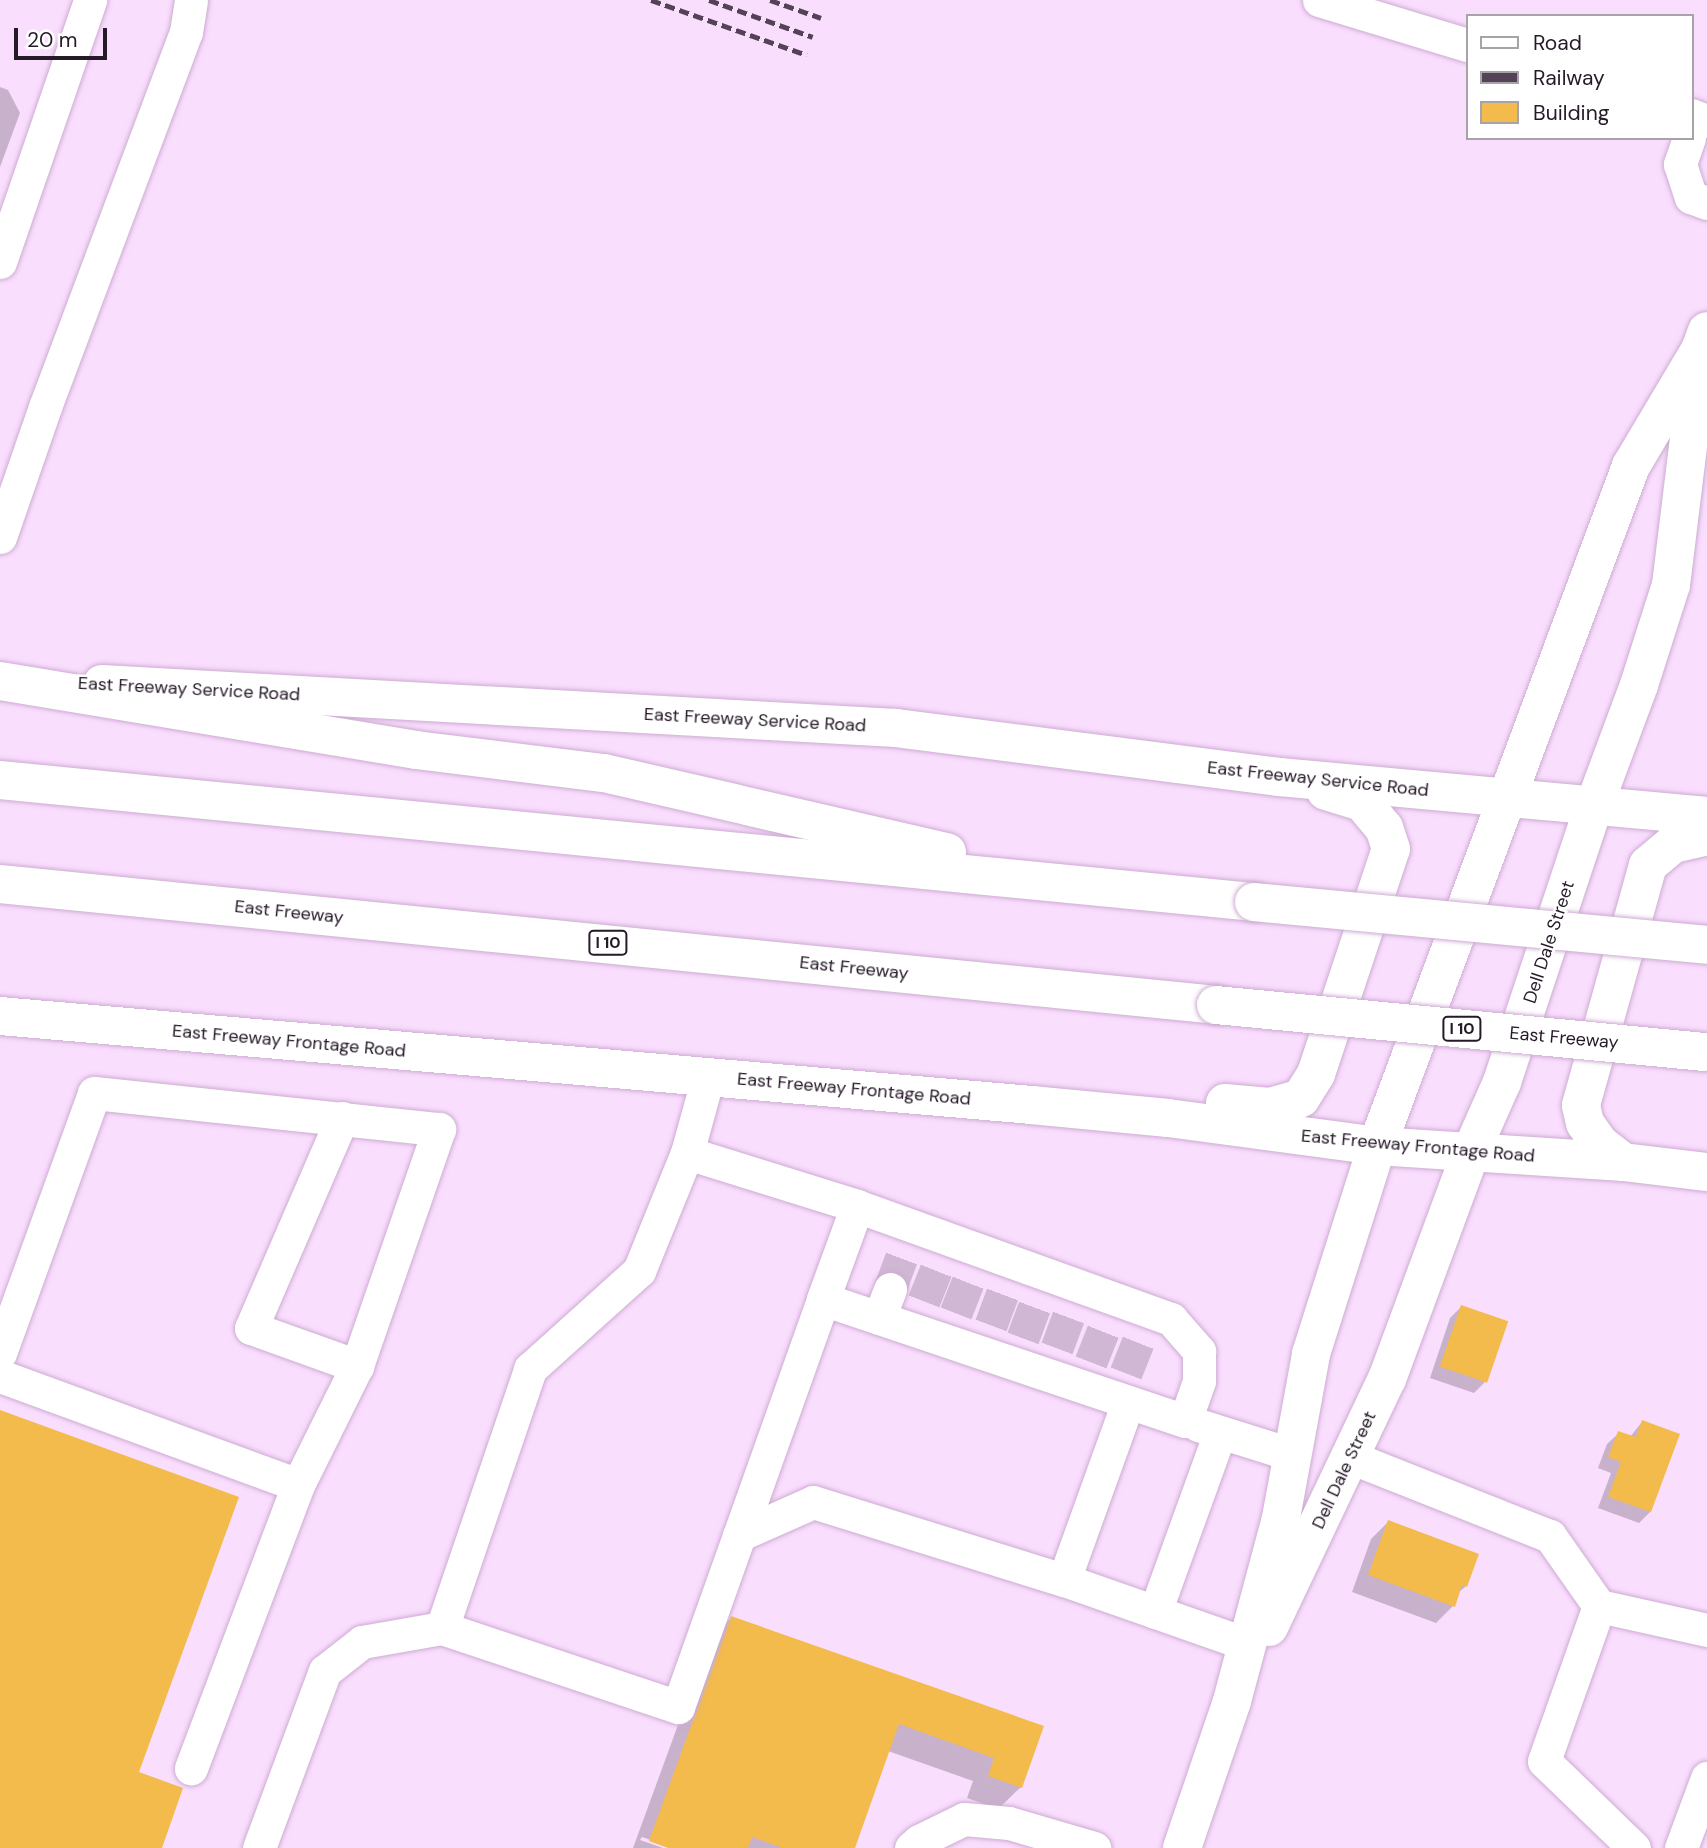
<!DOCTYPE html>
<style>
body{margin:0}
#map{position:relative;width:1707px;height:1848px;overflow:hidden;background:#fadefe;font-family:"DM Sans",sans-serif}
div>[style]{position:absolute}
.shadow>*{inset:0;background:#0003}
.building>*{inset:0;background:#f2bb4c;transform-origin:0 0}
.minor-tunnel>*{height:33px;margin-top:-16.5px;transform-origin:0;background:repeating-linear-gradient(90deg,#d0b7d3 0 33px,transparent 0 50px)}
.roads{filter:drop-shadow(0 0 2px #cdacd2) drop-shadow(0 0 2px #cdacd2)}
.minor>*{height:33px;margin:-16.5px;padding:0 16.5px;transform-origin:16.5px;border-radius:16.5px;background:#fff}
.major>*{height:38px;margin:-19px;padding:0 19px;transform-origin:19px;border-radius:19px;background:#fff}
.highway>*{height:38px;margin:-19px;padding:0 19px;transform-origin:19px;border-radius:19px;background:#fff}
.rail>*{height:5px;margin-top:-2.5px;transform-origin:0;background:repeating-linear-gradient(90deg,#544356 0 10px,transparent 0 15px)}
.bridges{filter:drop-shadow(0 0 2px #cdacd2) drop-shadow(0 0 2px #cdacd2)}
.highway-bridge>*{height:38px;margin:-19px;padding:0 19px;transform-origin:19px;border-radius:19px;background:#fff}
span{translate:-50% -50%;white-space:nowrap;text-align:center;line-height:1.15;-webkit-text-stroke:5px #fff;paint-order:stroke}
.shield-label span{padding:2px 5px;background:#fff;border:2px solid;border-radius:5px;-webkit-text-stroke-width:0}
.shield-label{font-size:16px;color:#261928;font-weight:700}
.street-label{font-size:18px;color:#261928}
.legend{position:absolute;left:1466px;top:14px;width:228px;height:126px;box-sizing:border-box;background:#fff;border:2px solid #a8a3a9;margin:0;padding:9px 12px;list-style:none;font-size:21px;color:#261928}
.legend li{display:flex;align-items:center;gap:14px;height:35px}
.legend b{width:35px;border:2px solid #a8a3a9}
.scale{position:absolute;left:14px;top:28px;width:93px;height:32px;box-sizing:border-box;border:4px solid #261928;border-top:0;padding-left:9px;font-size:21px;line-height:24px;white-space:nowrap;color:#261928;-webkit-text-stroke:5px #fff;paint-order:stroke}
</style>
<div id="map">
<div class="shadow">
<div style="clip-path:polygon(0 87px,8px 90px,20px 113px,0 167px)"></div>
<div style="clip-path:polygon(1461px 1307px,1485px 1382px,1474px 1393px,1430px 1378px,1450px 1318px)"></div>
<div style="clip-path:polygon(1642px 1422px,1650px 1512px,1639px 1523px,1598px 1508px,1611px 1473px,1598px 1468px,1607px 1444px,1619px 1433px,1630px 1437px)"></div>
<div style="clip-path:polygon(1388px 1522px,1466px 1586px,1457px 1594px,1453px 1606px,1436px 1623px,1352px 1592px,1371px 1539px)"></div>
<div style="clip-path:polygon(731px 1618px,1042px 1727px,1021px 1787px,998px 1809px,967px 1798px,973px 1781px,888px 1751px,853px 1848px,674px 1848px,642px 1837px,640px 1840px,663px 1848px,633px 1848px,709px 1640px)"></div>
</div>
<div class="building">
<div style="left:1461px;top:1305px;width:50px;height:65px;rotate:19deg"></div>
<div style="clip-path:polygon(0 1410px,239px 1497px,139px 1772px,183px 1788px,162px 1848px,0 1848px)"></div>
<div style="clip-path:polygon(1642px 1420px,1680px 1434px,1651px 1512px,1608px 1497px,1621px 1462px,1608px 1457px,1618px 1431px,1636px 1437px)"></div>
<div style="clip-path:polygon(1388px 1520px,1479px 1554px,1467px 1587px,1462px 1585px,1455px 1607px,1368px 1575px)"></div>
<div style="clip-path:polygon(731px 1616px,1044px 1726px,1022px 1788px,988px 1776px,994px 1758px,899px 1724px,855px 1848px,783px 1848px,752px 1837px,748px 1848px,668px 1848px,649px 1841px)"></div>
</div>
<div class="minor-tunnel">
<div style="left:890px;top:1289px;width:46px;rotate:-69.6deg"></div>
<div style="left:924px;top:1301px;width:46px;rotate:-68.4deg"></div>
<div style="left:956px;top:1313px;width:49px;rotate:-68.6deg"></div>
<div style="left:991px;top:1325px;width:46px;rotate:-69.6deg"></div>
<div style="left:1023px;top:1338px;width:46px;rotate:-69.6deg"></div>
<div style="left:1057px;top:1348px;width:46px;rotate:-69.6deg"></div>
<div style="left:1091px;top:1362px;width:46px;rotate:-68.4deg"></div>
<div style="left:1126px;top:1373px;width:46px;rotate:-68.4deg"></div>
</div>
<div class="roads">
<div class="minor">
<div style="left:1319px;top:0;width:155px;rotate:16.9deg"></div>
<div style="left:1691px;top:115px;width:17px;rotate:21deg"></div>
<div style="left:1689px;top:138px;width:28px;rotate:109deg"></div>
<div style="left:1680px;top:164px;width:35px;rotate:72deg"></div>
<div style="left:1691px;top:197px;width:17px;rotate:21deg"></div>
<div style="left:0;top:262px;width:277px;rotate:-71deg"></div>
<div style="left:0;top:537px;width:138px;rotate:-70.9deg"></div>
<div style="left:45px;top:407px;width:401px;rotate:-69.4deg"></div>
<div style="left:186px;top:32px;width:32px;rotate:-81deg"></div>
<div style="left:342px;top:1118px;width:229px;rotate:113.4deg"></div>
<div style="left:251px;top:1328px;width:113px;rotate:19.7deg"></div>
<div style="left:687px;top:1153px;width:178px;rotate:17.3deg"></div>
<div style="left:857px;top:1206px;width:334px;rotate:19.8deg"></div>
<div style="left:1171px;top:1319px;width:43px;rotate:48.8deg"></div>
<div style="left:1199px;top:1351px;width:30px;rotate:90deg"></div>
<div style="left:1199px;top:1381px;width:42px;rotate:109.3deg"></div>
<div style="left:1185px;top:1421px;width:382px;rotate:-161.4deg"></div>
<div style="left:823px;top:1299px;width:99px;rotate:-69.9deg"></div>
<div style="left:879px;top:1318px;width:31px;rotate:-69deg"></div>
<div style="left:0;top:1353px;width:276px;rotate:-70.1deg"></div>
<div style="left:94px;top:1093px;width:347px;rotate:6deg"></div>
<div style="left:439px;top:1129px;width:251px;rotate:109.1deg"></div>
<div style="left:357px;top:1366px;width:133px;rotate:116.4deg"></div>
<div style="left:298px;top:1485px;width:303px;rotate:110.7deg"></div>
<div style="left:0;top:1376px;width:317px;rotate:20.1deg"></div>
<div style="left:1128px;top:1402px;width:189px;rotate:109.8deg"></div>
<div style="left:1064px;top:1580px;width:194px;rotate:19.3deg"></div>
<div style="left:1198px;top:1425px;width:100px;rotate:17.5deg"></div>
<div style="left:1350px;top:1457px;width:215px;rotate:21.6deg"></div>
<div style="left:1550px;top:1536px;width:85px;rotate:55deg"></div>
<div style="left:739px;top:1535px;width:81px;rotate:-24deg"></div>
<div style="left:813px;top:1502px;width:263px;rotate:17.3deg"></div>
<div style="left:1155px;top:1612px;width:191px;rotate:-70.1deg"></div>
<div style="left:442px;top:1628px;width:274px;rotate:-71.2deg"></div>
<div style="left:530px;top:1369px;width:147px;rotate:-42deg"></div>
<div style="left:639px;top:1271px;width:127px;rotate:-67.9deg"></div>
<div style="left:687px;top:1153px;width:79px;rotate:-74.6deg"></div>
<div style="left:259px;top:1848px;width:189px;rotate:-69.6deg"></div>
<div style="left:325px;top:1671px;width:47px;rotate:-38.1deg"></div>
<div style="left:362px;top:1642px;width:81px;rotate:-9.9deg"></div>
<div style="left:442px;top:1628px;width:249px;rotate:18.5deg"></div>
<div style="left:678px;top:1707px;width:433px;rotate:-70.4deg"></div>
<div style="left:911px;top:1848px;width:11px;rotate:-41deg"></div>
<div style="left:919px;top:1841px;width:50px;rotate:-26.1deg"></div>
<div style="left:964px;top:1819px;width:45px;rotate:5.1deg"></div>
<div style="left:1009px;top:1823px;width:89px;rotate:16.4deg"></div>
<div style="left:1634px;top:1848px;width:125px;rotate:-136deg"></div>
<div style="left:1544px;top:1761px;width:164px;rotate:-70.5deg"></div>
<div style="left:1599px;top:1606px;width:111px;rotate:12.5deg"></div>
<div style="left:1681px;top:1848px;width:75px;rotate:-69.6deg"></div>
</div>
<div class="major">
<div style="left:102px;top:684px;width:795px;rotate:3.17deg"></div>
<div style="left:896px;top:728px;width:386px;rotate:7.3deg"></div>
<div style="left:1279px;top:777px;width:430px;rotate:5.2deg"></div>
<div style="left:0;top:1016px;width:1035px;rotate:4.93deg"></div>
<div style="left:1031px;top:1105px;width:138px;rotate:5.4deg"></div>
<div style="left:1168px;top:1118px;width:211px;rotate:7.6deg"></div>
<div style="left:1377px;top:1146px;width:247px;rotate:3.7deg"></div>
<div style="left:1623px;top:1162px;width:85px;rotate:6.8deg"></div>
<div style="left:1225px;top:1103px;width:45px;rotate:5.1deg"></div>
<div style="left:1270px;top:1107px;width:32px;rotate:-16deg"></div>
<div style="left:1301px;top:1098px;width:28px;rotate:-58deg"></div>
<div style="left:1316px;top:1074px;width:237px;rotate:-71.6deg"></div>
<div style="left:1391px;top:849px;width:22px;rotate:-108deg"></div>
<div style="left:1384px;top:828px;width:34px;rotate:-130deg"></div>
<div style="left:1362px;top:802px;width:38px;rotate:-163deg"></div>
<div style="left:1623px;top:1162px;width:31px;rotate:-142deg"></div>
<div style="left:1599px;top:1143px;width:24px;rotate:-125deg"></div>
<div style="left:1585px;top:1123px;width:18px;rotate:-103deg"></div>
<div style="left:1581px;top:1105px;width:249px;rotate:-74.4deg"></div>
<div style="left:1648px;top:865px;width:33px;rotate:-40deg"></div>
<div style="left:1673px;top:844px;width:35px;rotate:-13deg"></div>
<div style="left:1269px;top:1627px;width:275px;rotate:-64.6deg"></div>
<div style="left:1387px;top:1379px;width:242px;rotate:-69.7deg"></div>
<div style="left:1471px;top:1152px;width:77px;rotate:-66.1deg"></div>
<div style="left:1502px;top:1082px;width:291px;rotate:-71.6deg"></div>
<div style="left:1594px;top:806px;width:129px;rotate:-69.6deg"></div>
<div style="left:1639px;top:685px;width:105px;rotate:-72.3deg"></div>
<div style="left:1671px;top:585px;width:222px;rotate:-83deg"></div>
<div style="left:1182px;top:1848px;width:155px;rotate:-71.2deg"></div>
<div style="left:1232px;top:1701px;width:189px;rotate:-75deg"></div>
<div style="left:1281px;top:1518px;width:167px;rotate:-79.6deg"></div>
<div style="left:1311px;top:1354px;width:218px;rotate:-72.4deg"></div>
<div style="left:1377px;top:1146px;width:726px;rotate:-69.52deg"></div>
<div style="left:1631px;top:466px;width:135px;rotate:-59.3deg"></div>
<div style="left:1700px;top:350px;width:20px;rotate:-70deg"></div>
</div>
<div class="highway">
<div style="left:0;top:681px;width:422px;rotate:9.4deg"></div>
<div style="left:416px;top:750px;width:189px;rotate:7deg"></div>
<div style="left:604px;top:773px;width:352px;rotate:13deg"></div>
<div style="left:0;top:780px;width:1260px;rotate:5.56deg"></div>
<div style="left:0;top:884px;width:1222px;rotate:5.68deg"></div>
</div>
</div>
<div class="rail">
<div style="left:651px;top:0;width:165px;rotate:19.4deg"></div>
<div style="left:709px;top:0;width:110px;rotate:19.6deg"></div>
<div style="left:770px;top:0;width:54px;rotate:19.4deg"></div>
</div>
<div class="bridges">
<div class="highway-bridge">
<div style="left:1254px;top:902px;width:455px;rotate:5.4deg"></div>
<div style="left:1216px;top:1005px;width:493px;rotate:5.5deg"></div>
</div>
</div>
<div class="shield-label">
<span style="left:608px;top:943px">I 10</span>
<span style="left:1462px;top:1029px">I 10</span>
</div>
<div class="street-label">
<span style="left:189px;top:689px;rotate:3deg">East Freeway Service Road</span>
<span style="left:755px;top:720px;rotate:3deg">East Freeway Service Road</span>
<span style="left:1318px;top:779px;rotate:6deg">East Freeway Service Road</span>
<span style="left:289px;top:912px;rotate:6deg">East Freeway</span>
<span style="left:1549px;top:942px;rotate:-72deg">Dell Dale Street</span>
<span style="left:854px;top:968px;rotate:6deg">East Freeway</span>
<span style="left:1564px;top:1038px;rotate:5deg">East Freeway</span>
<span style="left:289px;top:1041px;rotate:5deg">East Freeway Frontage Road</span>
<span style="left:854px;top:1089px;rotate:5deg">East Freeway Frontage Road</span>
<span style="left:1418px;top:1146px;rotate:5deg">East Freeway Frontage Road</span>
<span style="left:1344px;top:1470px;rotate:-65deg">Dell Dale Street</span>
</div>
<ul class="legend">
<li><b style="height:9px;background:#fff"></b>Road</li>
<li><b style="height:9px;background:#544356"></b>Railway</li>
<li><b style="height:19px;background:#f2bb4c"></b>Building</li>
</ul>
<div class="scale">20 m</div>
</div>
